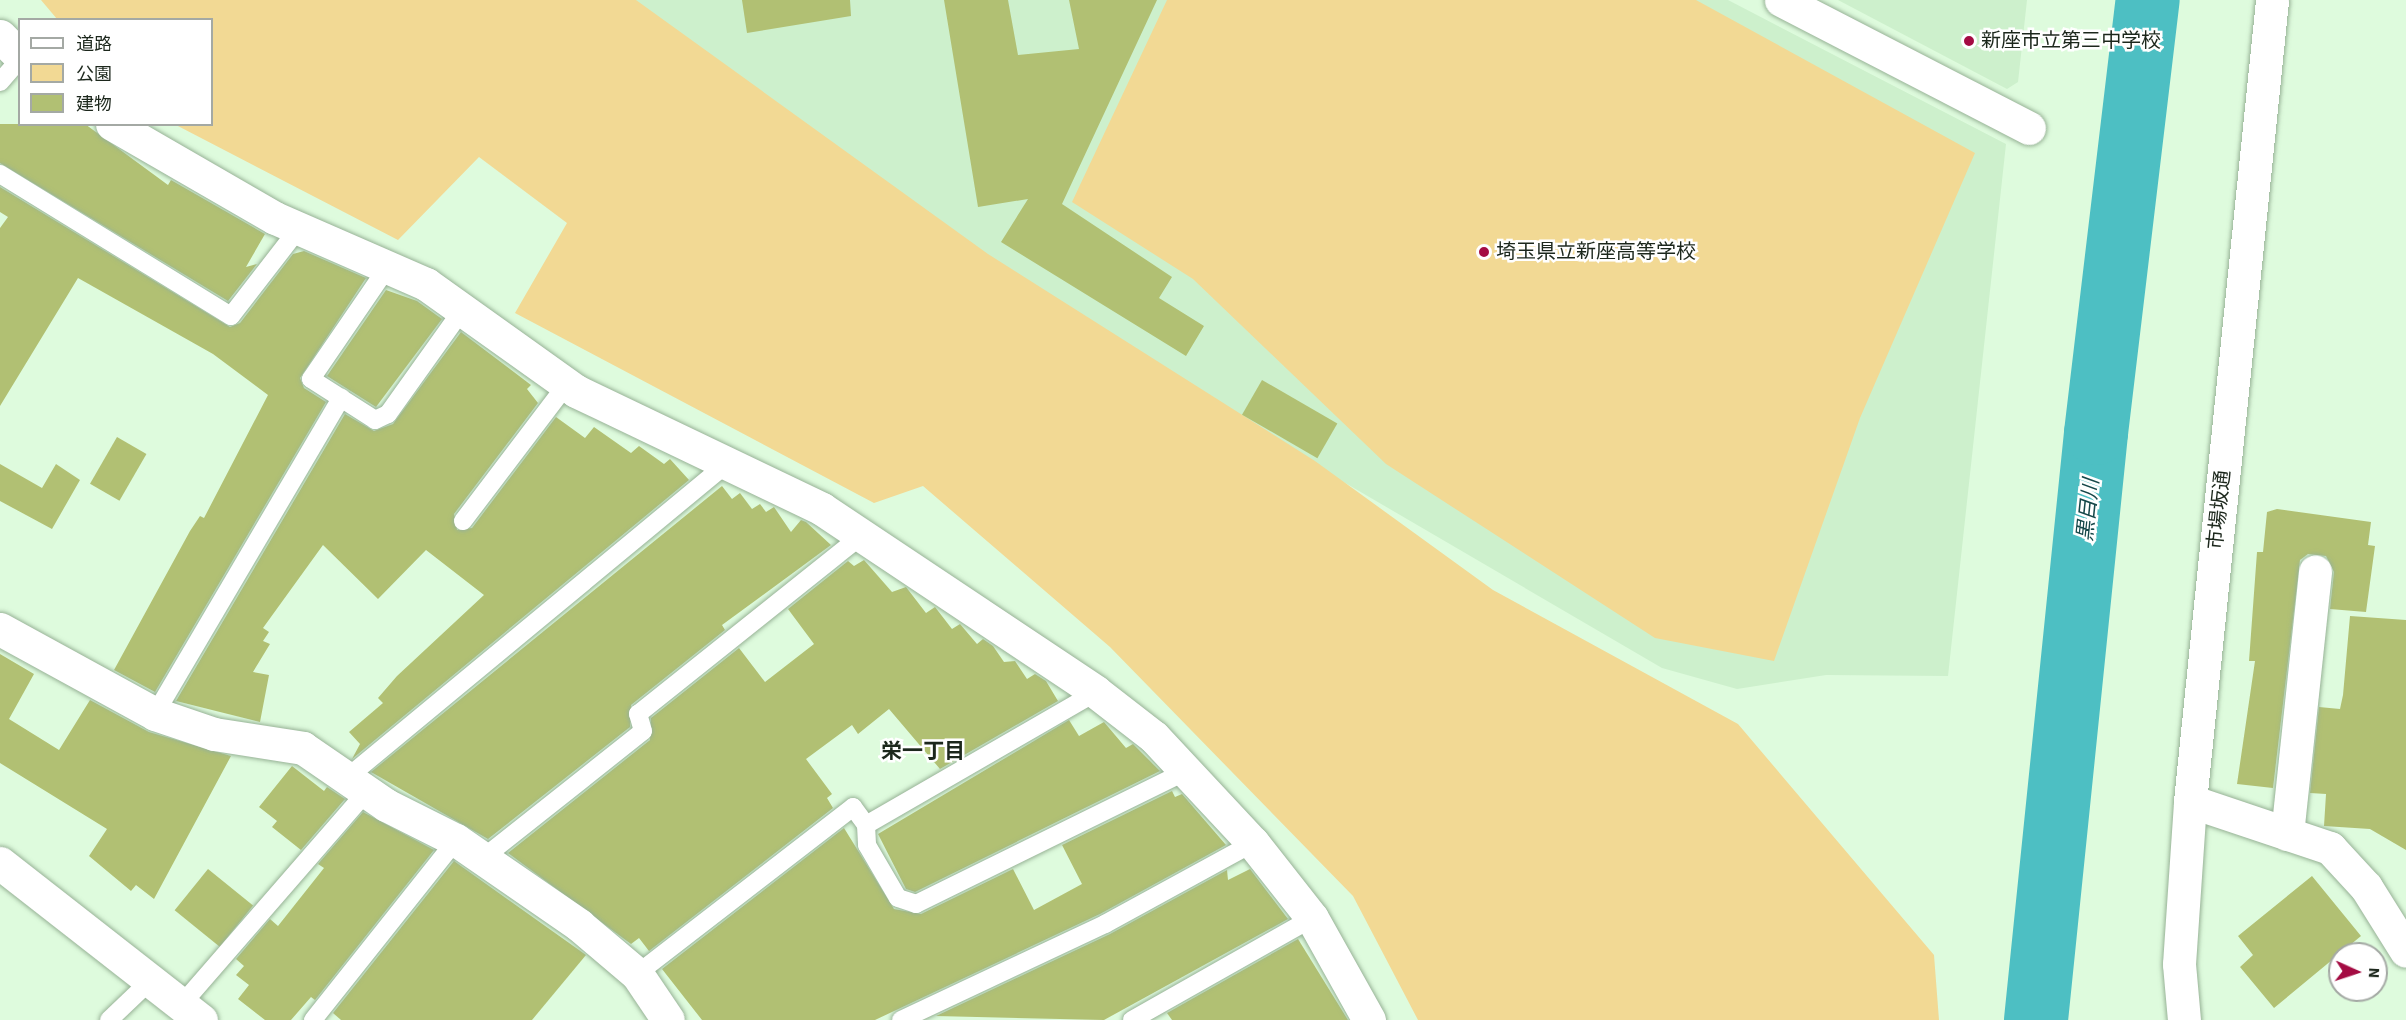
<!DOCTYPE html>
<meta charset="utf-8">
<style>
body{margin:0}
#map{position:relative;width:2406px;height:1020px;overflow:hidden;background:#defbdd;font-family:"Source Sans 3","Noto Sans JP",sans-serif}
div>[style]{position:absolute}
.built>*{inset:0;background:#cdf0cc}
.green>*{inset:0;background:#f2d994}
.river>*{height:64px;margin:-32px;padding:0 32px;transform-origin:32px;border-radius:32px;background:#4dbfc3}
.building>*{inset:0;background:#b1c073;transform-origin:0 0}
.roads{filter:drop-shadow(0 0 2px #97b296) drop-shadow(0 0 2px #97b296)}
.service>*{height:18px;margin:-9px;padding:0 9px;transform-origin:9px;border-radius:9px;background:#fff}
.minor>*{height:33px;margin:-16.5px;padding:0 16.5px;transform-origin:16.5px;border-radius:16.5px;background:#fff}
.tertiary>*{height:33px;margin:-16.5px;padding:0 16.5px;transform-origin:16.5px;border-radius:16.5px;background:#fff}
.dots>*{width:16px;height:16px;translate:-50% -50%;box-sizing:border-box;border:3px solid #fff;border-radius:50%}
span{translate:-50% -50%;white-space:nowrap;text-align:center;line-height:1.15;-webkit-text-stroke:5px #fff;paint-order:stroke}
.poi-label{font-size:20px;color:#1c271c}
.left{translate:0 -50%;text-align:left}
.street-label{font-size:20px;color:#1c271c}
.water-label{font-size:21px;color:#16484a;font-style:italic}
.neighbourhood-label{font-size:21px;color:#1c271c;font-weight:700}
.legend{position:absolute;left:18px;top:18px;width:195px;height:108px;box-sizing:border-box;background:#fff;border:2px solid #a4a9a4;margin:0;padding:8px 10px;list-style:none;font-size:18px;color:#1c271c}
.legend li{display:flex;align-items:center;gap:12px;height:30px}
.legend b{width:30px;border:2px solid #a4a9a4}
.north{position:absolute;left:2328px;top:942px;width:60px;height:60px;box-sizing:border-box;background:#fff;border:2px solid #a4a9a4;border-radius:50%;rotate:93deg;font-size:16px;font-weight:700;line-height:24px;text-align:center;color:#1c271c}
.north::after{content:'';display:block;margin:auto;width:21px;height:27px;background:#a40c43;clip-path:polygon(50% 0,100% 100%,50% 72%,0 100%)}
</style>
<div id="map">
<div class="built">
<div style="clip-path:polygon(601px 0,1728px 0,2006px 144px,1948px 676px,1826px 675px,1737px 689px,1662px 668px,1133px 359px)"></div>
<div style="clip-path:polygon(1838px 0,2027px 0,2018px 82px,2007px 89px)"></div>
</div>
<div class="green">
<div style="clip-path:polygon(41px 0,636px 0,988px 254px,1315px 461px,1493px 590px,1738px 724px,1934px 955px,1939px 1020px,1418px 1020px,1353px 896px,1110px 647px,923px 486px,874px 503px,515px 313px,567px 223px,479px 157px,398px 240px,176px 125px,212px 124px,212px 20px,57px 19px)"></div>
<div style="clip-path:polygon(1167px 0,1696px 0,1975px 153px,1860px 418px,1774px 661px,1655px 638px,1386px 464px,1193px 279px,1072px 202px)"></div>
</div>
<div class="river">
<div style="left:2036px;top:1020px;width:590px;rotate:-84.16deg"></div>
<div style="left:2096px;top:433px;width:436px;rotate:-83.2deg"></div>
</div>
<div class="building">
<div style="clip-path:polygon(742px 0,850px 0,851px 16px,747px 33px)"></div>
<div style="clip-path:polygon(944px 0,1008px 0,1018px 55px,1079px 49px,1069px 0,1157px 0,1062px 204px,1172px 277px,1159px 298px,1204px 326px,1186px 356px,1001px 242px,1028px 199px,978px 207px)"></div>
<div style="clip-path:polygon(0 124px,85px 124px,168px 185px,171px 180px,265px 234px,246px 267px,257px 264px,228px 301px,0 163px)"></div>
<div style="clip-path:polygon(0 187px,230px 327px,240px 323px,293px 254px,304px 251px,366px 278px,300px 378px,304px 388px,326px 402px,155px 692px,114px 670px,190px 531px,200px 516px,204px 518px,268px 395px,213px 354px,78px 278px,0 406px,0 228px,8px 217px,0 212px)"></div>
<div style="clip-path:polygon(386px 290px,417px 301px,442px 319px,376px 407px,327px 376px)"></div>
<div style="clip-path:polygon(461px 332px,531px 385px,527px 389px,538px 403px,454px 514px,457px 530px,472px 528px,556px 417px,585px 438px,594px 427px,631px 453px,639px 446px,664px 464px,670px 459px,689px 480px,352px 759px,360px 744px,349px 732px,383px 703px,378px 698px,397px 676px,484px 595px,426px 550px,378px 599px,323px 545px,263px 628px,269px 632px,263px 641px,270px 644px,253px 672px,269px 675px,260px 722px,176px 701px,345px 414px,374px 431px,393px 424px)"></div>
<div style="left:1262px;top:380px;width:87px;height:40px;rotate:30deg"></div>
<div style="left:117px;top:437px;width:34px;height:54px;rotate:30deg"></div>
<div style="clip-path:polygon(0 464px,42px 488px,56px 464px,80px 480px,52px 529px,0 501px)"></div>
<div style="clip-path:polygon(722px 486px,732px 499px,740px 493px,752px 509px,760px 504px,766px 512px,774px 507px,791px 532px,801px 520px,806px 522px,831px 545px,722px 625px,725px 630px,631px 705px,630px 727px,488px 839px,371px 772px)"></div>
<div style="clip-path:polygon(2277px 509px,2371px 522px,2368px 545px,2375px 546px,2366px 612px,2330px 609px,2334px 572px,2326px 556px,2308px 554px,2300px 560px,2273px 788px,2237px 784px,2255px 661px,2249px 661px,2257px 552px,2263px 552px,2267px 512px)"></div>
<div style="clip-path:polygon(864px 560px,892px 592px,906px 587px,926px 613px,935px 607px,952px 629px,960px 624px,977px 644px,983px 639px,993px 646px,1004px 662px,1015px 661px,1027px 679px,1035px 674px,1046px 681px,1058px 701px,940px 769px,889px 709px,858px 734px,852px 725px,806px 759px,832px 794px,827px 798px,833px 808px,649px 951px,639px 938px,631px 944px,508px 853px,650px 740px,651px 718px,739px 648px,765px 682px,814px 644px,788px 609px,848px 561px,854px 566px)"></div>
<div style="clip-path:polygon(2350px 616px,2406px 620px,2406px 850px,2370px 829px,2324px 826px,2326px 794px,2310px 793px,2319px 707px,2340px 709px,2343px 695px)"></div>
<div style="clip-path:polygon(0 654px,34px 674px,9px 719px,59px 750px,90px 700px,149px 732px,231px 756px,154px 899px,136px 885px,131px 891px,89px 856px,107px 829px,0 763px)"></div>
<div style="clip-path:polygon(1069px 720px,1079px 736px,1104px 722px,1126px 748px,1133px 744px,1160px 771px,915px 892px,906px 889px,878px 834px)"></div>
<div style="clip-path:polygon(292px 766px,324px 791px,327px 787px,345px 799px,301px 850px,272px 827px,277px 821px,259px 807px)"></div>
<div style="clip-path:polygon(1172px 791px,1175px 797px,1182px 794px,1226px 845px,1100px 914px,875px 1020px,702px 1020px,662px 969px,844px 828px,894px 909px,921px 914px,1013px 869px,1034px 910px,1082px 884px,1062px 845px)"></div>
<div style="clip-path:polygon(363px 812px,434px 850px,315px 1000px,311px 997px,291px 1020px,265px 1020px,238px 999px,249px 985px,236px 975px,244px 966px,236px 959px,270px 919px,278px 926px,324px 868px,318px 864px)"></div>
<div style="clip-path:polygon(454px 861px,586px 955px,532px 1020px,341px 1020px,333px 1013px)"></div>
<div style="left:208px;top:869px;width:58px;height:53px;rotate:39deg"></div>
<div style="clip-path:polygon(1250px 869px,1288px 919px,1104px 1020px,936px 1016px,1110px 934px,1227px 870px,1228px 880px)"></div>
<div style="clip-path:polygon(2312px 876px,2361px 936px,2274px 1008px,2240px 967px,2253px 955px,2238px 936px)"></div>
<div style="clip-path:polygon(1298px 939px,1348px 1020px,1172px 1020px,1167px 1013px)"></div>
</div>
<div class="roads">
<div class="service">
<div style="left:0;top:82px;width:30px;rotate:-49deg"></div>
<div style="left:0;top:174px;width:271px;rotate:31.6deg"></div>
<div style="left:231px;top:316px;width:111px;rotate:-52.3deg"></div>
<div style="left:389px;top:265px;width:138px;rotate:124.4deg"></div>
<div style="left:311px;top:379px;width:76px;rotate:32.6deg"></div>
<div style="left:375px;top:420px;width:14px;rotate:-25deg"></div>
<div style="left:388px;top:414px;width:129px;rotate:-54.5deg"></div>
<div style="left:463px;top:521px;width:172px;rotate:-52.8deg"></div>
<div style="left:155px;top:714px;width:367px;rotate:-59.5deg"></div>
<div style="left:348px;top:777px;width:491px;rotate:-39.6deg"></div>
<div style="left:866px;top:825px;width:20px;rotate:87deg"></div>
<div style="left:867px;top:845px;width:61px;rotate:59.7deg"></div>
<div style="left:898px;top:898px;width:19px;rotate:18deg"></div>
<div style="left:916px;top:904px;width:301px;rotate:-26.2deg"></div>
<div style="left:483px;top:858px;width:204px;rotate:-38.4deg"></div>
<div style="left:643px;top:731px;width:18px;rotate:-106deg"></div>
<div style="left:638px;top:714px;width:285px;rotate:-38.6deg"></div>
<div style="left:637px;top:974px;width:273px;rotate:-37.7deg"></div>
<div style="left:853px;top:807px;width:22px;rotate:54deg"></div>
<div style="left:866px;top:825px;width:266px;rotate:-30deg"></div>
<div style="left:182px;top:1004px;width:282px;rotate:-49deg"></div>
<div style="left:109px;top:1020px;width:58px;rotate:-43.6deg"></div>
<div style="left:313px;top:1020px;width:230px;rotate:-51.5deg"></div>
<div style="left:901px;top:1020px;width:225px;rotate:-25.2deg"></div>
<div style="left:1105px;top:924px;width:169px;rotate:-28.7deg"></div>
<div style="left:1132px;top:1020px;width:207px;rotate:-29.5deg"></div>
</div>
<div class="minor">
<div style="left:1781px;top:0;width:279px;rotate:27.3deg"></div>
<div style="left:0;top:36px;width:28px;rotate:45deg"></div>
<div style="left:112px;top:124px;width:188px;rotate:30deg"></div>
<div style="left:275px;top:218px;width:165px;rotate:23.6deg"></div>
<div style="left:426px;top:284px;width:184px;rotate:35.5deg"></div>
<div style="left:576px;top:391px;width:273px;rotate:25.6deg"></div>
<div style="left:822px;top:509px;width:329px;rotate:33.7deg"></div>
<div style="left:1096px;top:692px;width:73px;rotate:37.8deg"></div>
<div style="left:1154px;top:737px;width:145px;rotate:47deg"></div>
<div style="left:1253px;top:843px;width:95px;rotate:51.8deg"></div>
<div style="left:1312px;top:918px;width:117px;rotate:60.8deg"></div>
<div style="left:0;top:629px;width:177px;rotate:28.7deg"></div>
<div style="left:155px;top:714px;width:62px;rotate:18.7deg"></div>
<div style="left:214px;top:734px;width:90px;rotate:8.9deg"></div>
<div style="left:303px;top:748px;width:101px;rotate:34.5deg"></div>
<div style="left:386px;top:805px;width:78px;rotate:26.6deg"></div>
<div style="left:456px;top:840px;width:150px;rotate:34.6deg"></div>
<div style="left:579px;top:925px;width:76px;rotate:40.2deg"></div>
<div style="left:637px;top:974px;width:55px;rotate:56deg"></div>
<div style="left:2190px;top:801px;width:148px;rotate:18.6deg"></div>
<div style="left:2330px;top:848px;width:53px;rotate:47.3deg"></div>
<div style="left:2366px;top:887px;width:75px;rotate:58deg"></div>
<div style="left:2287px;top:834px;width:264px;rotate:-83.9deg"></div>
</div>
<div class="tertiary">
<div style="left:0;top:863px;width:255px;rotate:38deg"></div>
<div style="left:2184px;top:1020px;width:56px;rotate:-95.1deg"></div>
<div style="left:2179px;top:964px;width:163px;rotate:-86.1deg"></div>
<div style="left:2190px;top:801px;width:805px;rotate:-84.15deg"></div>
</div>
</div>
<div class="dots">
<div style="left:1969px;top:41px;background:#a40c43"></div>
<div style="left:1484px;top:252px;background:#a40c43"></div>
</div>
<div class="poi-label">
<span class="left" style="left:1981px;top:41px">新座市立第三中学校</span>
<span class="left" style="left:1496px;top:252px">埼玉県立新座高等学校</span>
</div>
<div class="street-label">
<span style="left:2220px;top:510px;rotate:-84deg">市場坂通</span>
</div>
<div class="water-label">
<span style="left:2088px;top:510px;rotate:-84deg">黒目川</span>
</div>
<div class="neighbourhood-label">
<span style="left:923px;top:751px">栄一丁目</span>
</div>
<ul class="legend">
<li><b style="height:8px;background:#fff"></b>道路</li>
<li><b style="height:16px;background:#f2d994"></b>公園</li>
<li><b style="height:16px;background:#b1c073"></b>建物</li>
</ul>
<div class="north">N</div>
</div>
